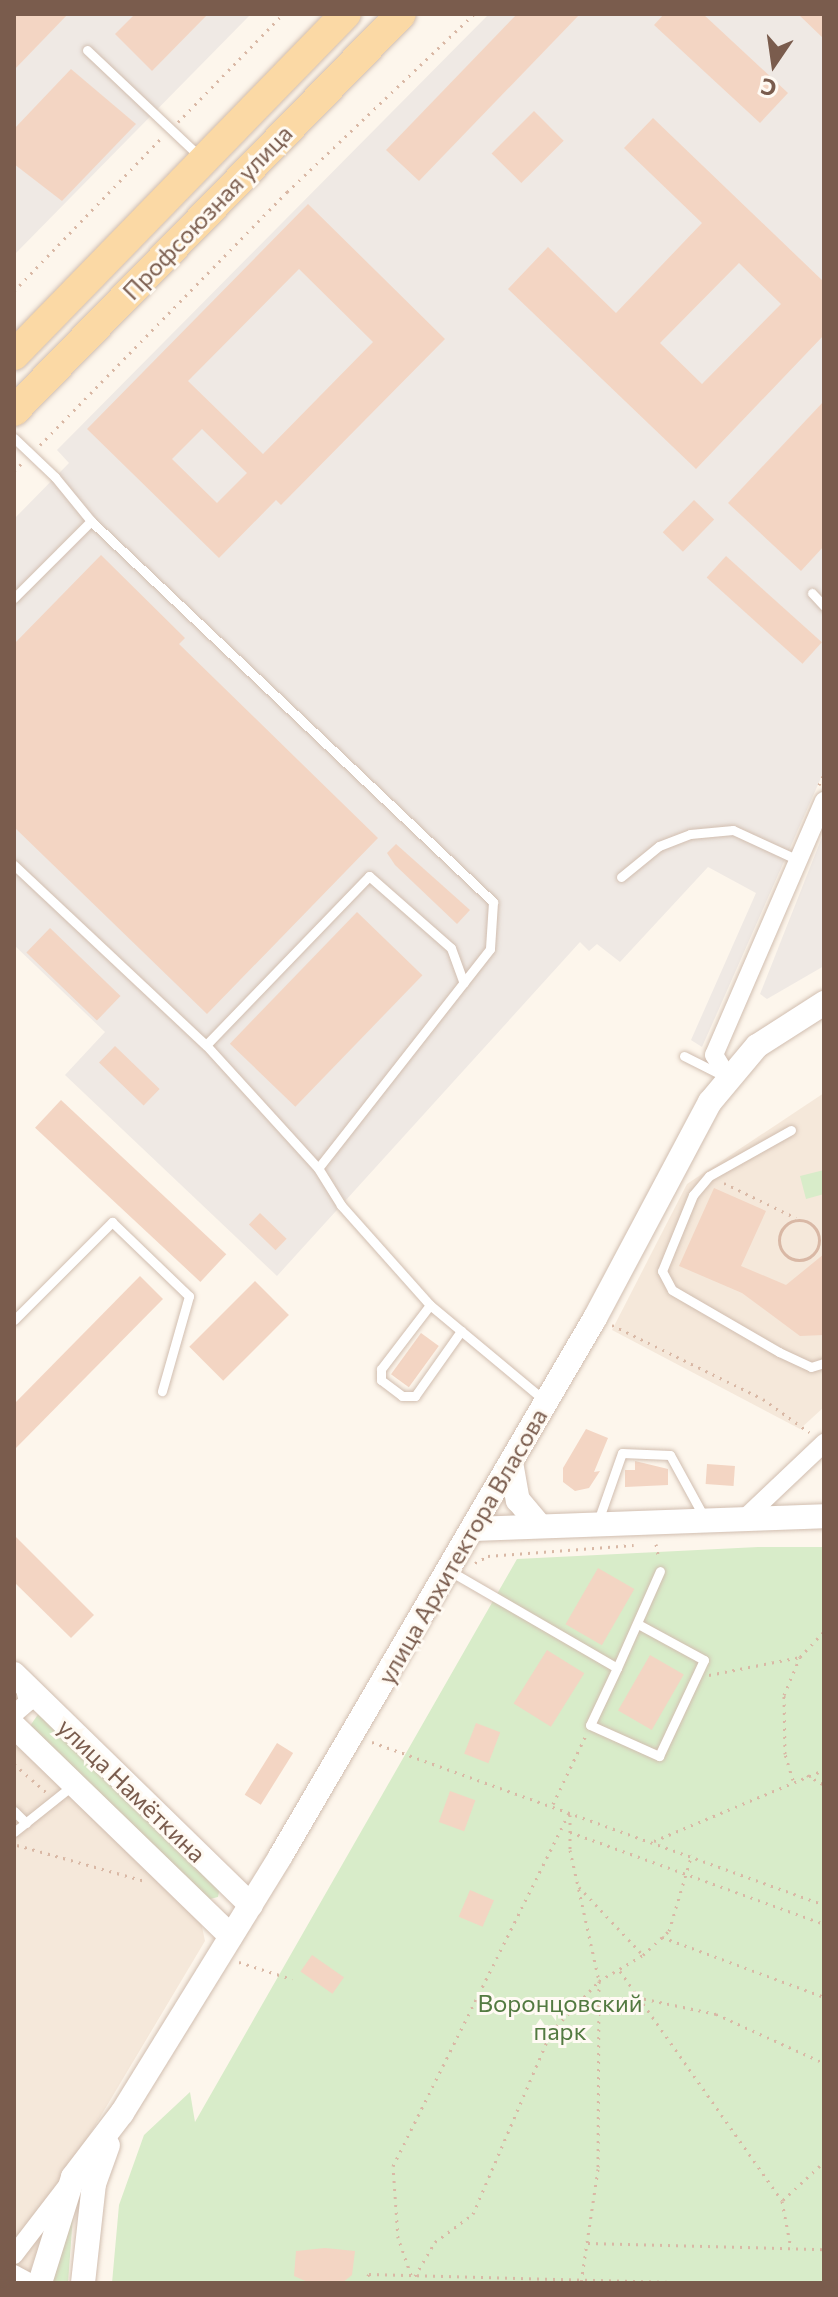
<!DOCTYPE html>
<meta charset="utf-8">
<style>
body{margin:0}
#map{position:relative;width:838px;height:2297px;overflow:hidden;background:#fdf6ec;font-family:Commissioner,sans-serif}
div>[style]{position:absolute}
.residential>*{inset:0;background:#f5e8da}
.industrial>*{inset:0;background:#efe9e4}
.green>*{inset:0;background:#d8ecc9}
.building>*{inset:0;background:#f3d5c3;transform-origin:0 0}
.path>*{height:3px;margin-top:-1.5px;transform-origin:0;background:repeating-linear-gradient(90deg,#d9b8a5 0 2px,transparent 0 8px)}
.path>.ring{margin:-1.5px;padding:0;box-sizing:content-box;background:none;border:3px solid #d9b8a5;border-radius:50%}
.roads{filter:drop-shadow(0 0 2px #d1beb0) drop-shadow(0 0 2px #d1beb0)}
.service>*{height:9px;margin:-4.5px;padding:0 4.5px;transform-origin:4.5px;border-radius:4.5px;background:#fff}
.minor>*{height:18px;margin:-9px;padding:0 9px;transform-origin:9px;border-radius:9px;background:#fff}
.tertiary>*{height:24px;margin:-12px;padding:0 12px;transform-origin:12px;border-radius:12px;background:#fff}
.primary>*{height:30px;margin:-15px;padding:0 15px;transform-origin:15px;border-radius:15px;background:#fbd9a5}
span{translate:-50% -50%;white-space:nowrap;text-align:center;line-height:1.15;-webkit-text-stroke:6px #fffaf3;paint-order:stroke}
.street-label{font-size:24px;color:#7a5c4d}
.park-label{font-size:24px;color:#537a41}
.frame{position:absolute;inset:0;border:16px solid #7a5c4d;pointer-events:none}
.north{position:absolute;left:734px;top:24px;width:80px;height:80px;-webkit-text-stroke:6px #fffaf3;paint-order:stroke;rotate:193deg;font-size:22px;font-weight:700;line-height:32px;text-align:center;color:#7a5c4d}
.north::after{content:'';display:block;margin:auto;width:28px;height:36px;background:#7a5c4d;clip-path:polygon(50% 0,100% 100%,50% 72%,0 100%)}
</style>
<div id="map">
<div class="residential">
<div style="clip-path:polygon(824px 1093px,824px 1407px,800px 1429px,612px 1330px,687px 1184px)"></div>
<div style="clip-path:polygon(14px 1738px,201px 1922px,205px 1941px,62px 2181px,26px 2283px,14px 2283px)"></div>
</div>
<div class="industrial">
<div style="clip-path:polygon(14px 14px,251px 14px,14px 255px)"></div>
<div style="clip-path:polygon(489px 14px,824px 14px,824px 771px,702px 1047px,691px 1040px,756px 893px,708px 867px,620px 962px,597px 944px,589px 951px,580px 942px,277px 1276px,65px 1075px,105px 1032px,14px 945px,14px 519px,69px 463px,57px 450px)"></div>
<div style="clip-path:polygon(824px 832px,824px 966px,767px 999px,760px 994px)"></div>
</div>
<div class="green">
<div style="clip-path:polygon(824px 1170px,824px 1194px,806px 1199px,800px 1176px)"></div>
<div style="clip-path:polygon(758px 1547px,824px 1547px,824px 2283px,112px 2283px,119px 2205px,144px 2135px,190px 2092px,195px 2122px,517px 1559px)"></div>
<div style="clip-path:polygon(39px 1713px,220px 1887px,218px 1897px,206px 1900px,30px 1726px)"></div>
<div style="clip-path:polygon(73px 2215px,68px 2283px,49px 2283px)"></div>
</div>
<div class="building">
<div style="clip-path:polygon(14px 14px,68px 14px,14px 70px)"></div>
<div style="clip-path:polygon(135px 14px,208px 14px,152px 71px,115px 34px)"></div>
<div style="clip-path:polygon(517px 14px,580px 14px,419px 181px,386px 150px)"></div>
<div style="clip-path:polygon(664px 14px,703px 14px,788px 93px,760px 123px,654px 25px)"></div>
<div style="clip-path:polygon(798px 14px,824px 14px,824px 39px)"></div>
<div style="clip-path:polygon(71px 69px,136px 124px,62px 201px,14px 164px,14px 129px)"></div>
<div style="left:534px;top:111px;width:42px;height:60px;rotate:45deg"></div>
<div style="clip-path:polygon(evenodd,653px 118px,824px 282px,824px 335px,696px 469px,508px 289px,548px 247px,616px 313px,702px 223px,624px 148px,653px 118px,739px 263px,781px 304px,702px 384px,660px 343px,739px 263px)"></div>
<div style="clip-path:polygon(evenodd,308px 204px,445px 339px,281px 505px,276px 500px,219px 558px,87px 429px,308px 204px,299px 269px,373px 342px,263px 454px,188px 381px,299px 269px,308px 204px,202px 429px,247px 473px,217px 503px,172px 459px,202px 429px)"></div>
<div style="clip-path:polygon(824px 401px,824px 546px,801px 571px,728px 503px)"></div>
<div style="left:694px;top:500px;width:28px;height:45px;rotate:44deg"></div>
<div style="clip-path:polygon(101px 555px,185px 638px,179px 644px,378px 838px,207px 1014px,14px 827px,14px 644px)"></div>
<div style="left:726px;top:556px;width:129px;height:29px;rotate:42deg"></div>
<div style="clip-path:polygon(396px 844px,470px 910px,457px 924px,395px 865px,387px 853px)"></div>
<div style="left:357px;top:912px;width:91px;height:183px;rotate:44deg"></div>
<div style="left:50px;top:928px;width:98px;height:34px;rotate:44deg"></div>
<div style="left:115px;top:1046px;width:62px;height:23px;rotate:44deg"></div>
<div style="left:61px;top:1100px;width:226px;height:38px;rotate:43deg"></div>
<div style="clip-path:polygon(714px 1188px,766px 1211px,741px 1266px,786px 1285px,824px 1254px,824px 1335px,800px 1336px,742px 1293px,679px 1266px)"></div>
<div style="left:260px;top:1213px;width:37px;height:16px;rotate:44deg"></div>
<div style="clip-path:polygon(140px 1276px,163px 1299px,14px 1450px,14px 1404px)"></div>
<div style="left:255px;top:1281px;width:48px;height:93px;rotate:45deg"></div>
<div style="left:421px;top:1333px;width:22px;height:51px;rotate:36deg"></div>
<div style="clip-path:polygon(586px 1429px,608px 1438px,594px 1472px,600px 1471px,589px 1488px,575px 1491px,563px 1482px,563px 1468px)"></div>
<div style="clip-path:polygon(635px 1461px,668px 1469px,668px 1485px,625px 1487px,625px 1470px,635px 1470px)"></div>
<div style="left:707px;top:1464px;width:28px;height:20px;rotate:4deg"></div>
<div style="clip-path:polygon(14px 1535px,94px 1615px,71px 1638px,14px 1582px)"></div>
<div style="left:598px;top:1568px;width:42px;height:65px;rotate:30deg"></div>
<div style="left:547px;top:1650px;width:44px;height:63px;rotate:32deg"></div>
<div style="left:650px;top:1655px;width:39px;height:64px;rotate:30deg"></div>
<div style="left:476px;top:1723px;width:26px;height:33px;rotate:21deg"></div>
<div style="left:277px;top:1743px;width:19px;height:61px;rotate:32deg"></div>
<div style="left:450px;top:1791px;width:27px;height:33px;rotate:20deg"></div>
<div style="left:470px;top:1890px;width:26px;height:29px;rotate:23deg"></div>
<div style="left:312px;top:1955px;width:39px;height:20px;rotate:35deg"></div>
<div style="clip-path:polygon(325px 2248px,355px 2251px,352px 2275px,342px 2283px,310px 2283px,294px 2276px,296px 2251px)"></div>
</div>
<div class="path">
<div style="left:178px;top:122px;width:151px;rotate:-45.8deg"></div>
<div style="left:14px;top:291px;width:212px;rotate:-46.1deg"></div>
<div style="left:40px;top:445px;width:354px;rotate:-45.7deg"></div>
<div style="left:287px;top:192px;width:258px;rotate:-43.6deg"></div>
<div style="left:14px;top:471px;width:13px;rotate:-45deg"></div>
<div style="left:819px;top:785px;width:12px;rotate:-66deg"></div>
<div style="left:724px;top:1183px;width:80px;rotate:25.9deg"></div>
<div class="ring" style="left:779px;top:1220px;width:37px;height:37px"></div>
<div style="left:612px;top:1325px;width:168px;rotate:26.1deg"></div>
<div style="left:763px;top:1399px;width:57px;rotate:35.7deg"></div>
<div style="left:656px;top:1544px;width:15px;rotate:79deg"></div>
<div style="left:475px;top:1563px;width:15px;rotate:-28deg"></div>
<div style="left:488px;top:1556px;width:146px;rotate:-4.3deg"></div>
<div style="left:709px;top:1675px;width:93px;rotate:-11.2deg"></div>
<div style="left:372px;top:1742px;width:480px;rotate:19.8deg"></div>
<div style="left:14px;top:1764px;width:43px;rotate:41.2deg"></div>
<div style="left:807px;top:1775px;width:20px;rotate:30deg"></div>
<div style="left:793px;top:1780px;width:27px;rotate:-107deg"></div>
<div style="left:785px;top:1754px;width:59px;rotate:-91deg"></div>
<div style="left:784px;top:1695px;width:41px;rotate:-67.2deg"></div>
<div style="left:800px;top:1657px;width:35px;rotate:-47deg"></div>
<div style="left:553px;top:1804px;width:76px;rotate:-64.4deg"></div>
<div style="left:570px;top:1815px;width:35px;rotate:90deg"></div>
<div style="left:570px;top:1850px;width:134px;rotate:77.5deg"></div>
<div style="left:599px;top:1981px;width:188px;rotate:90.3deg"></div>
<div style="left:598px;top:2169px;width:115px;rotate:98.5deg"></div>
<div style="left:570px;top:1832px;width:270px;rotate:19.9deg"></div>
<div style="left:654px;top:1841px;width:184px;rotate:-22.7deg"></div>
<div style="left:17px;top:1845px;width:133px;rotate:15.7deg"></div>
<div style="left:579px;top:1887px;width:93px;rotate:46.7deg"></div>
<div style="left:662px;top:1937px;width:173px;rotate:20.3deg"></div>
<div style="left:239px;top:1962px;width:56px;rotate:17.8deg"></div>
<div style="left:620px;top:1971px;width:281px;rotate:54.8deg"></div>
<div style="left:782px;top:2201px;width:48px;rotate:79.2deg"></div>
<div style="left:636px;top:1997px;width:82px;rotate:12deg"></div>
<div style="left:716px;top:2014px;width:119px;rotate:24.4deg"></div>
<div style="left:783px;top:2200px;width:56px;rotate:-42.8deg"></div>
<div style="left:588px;top:2243px;width:236px;rotate:1.5deg"></div>
<div style="left:411px;top:2275px;width:39px;rotate:-109deg"></div>
<div style="left:398px;top:2238px;width:72px;rotate:-94deg"></div>
<div style="left:393px;top:2166px;width:397px;rotate:-63.5deg"></div>
<div style="left:364px;top:2283px;width:10px;rotate:-61deg"></div>
<div style="left:369px;top:2274px;width:344px;rotate:1.5deg"></div>
<div style="left:411px;top:2283px;width:48px;rotate:-59.7deg"></div>
<div style="left:435px;top:2242px;width:47px;rotate:-36.4deg"></div>
<div style="left:473px;top:2214px;width:198px;rotate:-66.8deg"></div>
<div style="left:551px;top:2032px;width:70px;rotate:-46.7deg"></div>
<div style="left:599px;top:1981px;width:51px;rotate:-30.6deg"></div>
<div style="left:643px;top:1955px;width:35px;rotate:-43deg"></div>
<div style="left:669px;top:1931px;width:80px;rotate:-73.4deg"></div>
</div>
<div class="roads">
<div class="service">
<div style="left:87px;top:50px;width:154px;rotate:43.4deg"></div>
<div style="left:14px;top:438px;width:57px;rotate:43.6deg"></div>
<div style="left:55px;top:477px;width:57px;rotate:50.7deg"></div>
<div style="left:91px;top:521px;width:554px;rotate:43.46deg"></div>
<div style="left:493px;top:902px;width:47px;rotate:93.7deg"></div>
<div style="left:490px;top:949px;width:278px;rotate:128.1deg"></div>
<div style="left:812px;top:593px;width:18px;rotate:47deg"></div>
<div style="left:14px;top:598px;width:109px;rotate:-45deg"></div>
<div style="left:14px;top:865px;width:263px;rotate:43.2deg"></div>
<div style="left:206px;top:1045px;width:166px;rotate:47.7deg"></div>
<div style="left:318px;top:1168px;width:44px;rotate:58.1deg"></div>
<div style="left:341px;top:1205px;width:134px;rotate:48.3deg"></div>
<div style="left:430px;top:1305px;width:148px;rotate:39.8deg"></div>
<div style="left:621px;top:877px;width:49px;rotate:-39.2deg"></div>
<div style="left:659px;top:846px;width:33px;rotate:-21deg"></div>
<div style="left:690px;top:834px;width:43px;rotate:-5.3deg"></div>
<div style="left:733px;top:830px;width:72px;rotate:24.8deg"></div>
<div style="left:206px;top:1045px;width:235px;rotate:-46deg"></div>
<div style="left:369px;top:876px;width:109px;rotate:41.3deg"></div>
<div style="left:451px;top:948px;width:37px;rotate:70deg"></div>
<div style="left:684px;top:1056px;width:45px;rotate:26.6deg"></div>
<div style="left:791px;top:1130px;width:94px;rotate:150.7deg"></div>
<div style="left:709px;top:1176px;width:25px;rotate:130deg"></div>
<div style="left:693px;top:1195px;width:82px;rotate:112.2deg"></div>
<div style="left:662px;top:1271px;width:21px;rotate:62deg"></div>
<div style="left:672px;top:1290px;width:124px;rotate:30.1deg"></div>
<div style="left:779px;top:1352px;width:35px;rotate:25deg"></div>
<div style="left:811px;top:1367px;width:14px;rotate:-17deg"></div>
<div style="left:430px;top:1305px;width:81px;rotate:127.4deg"></div>
<div style="left:381px;top:1369px;width:11px;rotate:90deg"></div>
<div style="left:381px;top:1380px;width:26px;rotate:37deg"></div>
<div style="left:402px;top:1396px;width:13px"></div>
<div style="left:415px;top:1396px;width:80px;rotate:-54.7deg"></div>
<div style="left:14px;top:1320px;width:139px;rotate:-45deg"></div>
<div style="left:112px;top:1222px;width:107px;rotate:43.9deg"></div>
<div style="left:189px;top:1296px;width:99px;rotate:105.9deg"></div>
<div style="left:598px;top:1521px;width:72px;rotate:-70.6deg"></div>
<div style="left:622px;top:1453px;width:48px;rotate:2.4deg"></div>
<div style="left:670px;top:1455px;width:73px;rotate:61.3deg"></div>
<div style="left:450px;top:1571px;width:193px;rotate:30.1deg"></div>
<div style="left:617px;top:1668px;width:106px;rotate:-66.1deg"></div>
<div style="left:617px;top:1668px;width:63px;rotate:115.3deg"></div>
<div style="left:590px;top:1725px;width:76px;rotate:24.2deg"></div>
<div style="left:659px;top:1756px;width:106px;rotate:-64.9deg"></div>
<div style="left:704px;top:1660px;width:75px;rotate:-151.4deg"></div>
<div style="left:14px;top:1811px;width:17px;rotate:45deg"></div>
<div style="left:14px;top:1832px;width:75px;rotate:-38.5deg"></div>
</div>
<div class="minor">
<div style="left:728px;top:1078px;width:27px;rotate:-121deg"></div>
<div style="left:714px;top:1055px;width:277px;rotate:-66.6deg"></div>
<div style="left:746px;top:1517px;width:108px;rotate:-43.5deg"></div>
<div style="left:14px;top:1714px;width:18px;rotate:-41deg"></div>
<div style="left:28px;top:1702px;width:18px;rotate:-103deg"></div>
<div style="left:14px;top:2255px;width:87px;rotate:-52.5deg"></div>
<div style="left:14px;top:2274px;width:18px;rotate:29deg"></div>
</div>
<div class="tertiary">
<div style="left:511px;top:1462px;width:39px;rotate:80deg"></div>
<div style="left:518px;top:1500px;width:34px;rotate:50deg"></div>
<div style="left:473px;top:1529px;width:351px;rotate:-2.1deg"></div>
<div style="left:14px;top:1674px;width:331px;rotate:44.3deg"></div>
<div style="left:14px;top:1726px;width:302px;rotate:44.1deg"></div>
<div style="left:40px;top:2283px;width:111px;rotate:-72.7deg"></div>
<div style="left:73px;top:2177px;width:81px;rotate:-52.6deg"></div>
<div style="left:122px;top:2113px;width:301px;rotate:-58.3deg"></div>
<div style="left:280px;top:1857px;width:624px;rotate:-59.7deg"></div>
<div style="left:595px;top:1318px;width:245px;rotate:-62deg"></div>
<div style="left:710px;top:1102px;width:73px;rotate:-50deg"></div>
<div style="left:757px;top:1046px;width:80px;rotate:-32.7deg"></div>
<div style="left:83px;top:2283px;width:100px;rotate:-83.7deg"></div>
<div style="left:94px;top:2184px;width:41px;rotate:-70.3deg"></div>
</div>
<div class="primary">
<div style="left:14px;top:355px;width:476px;rotate:-45.8deg"></div>
<div style="left:14px;top:411px;width:554px;rotate:-45.73deg"></div>
</div>
</div>
<div class="street-label">
<span style="left:207px;top:212px;rotate:-46deg">Профсоюзная улица</span>
<span style="left:462px;top:1546px;rotate:-60deg">улица Архитектора Власова</span>
<span style="left:132px;top:1790px;rotate:44deg">улица Намёткина</span>
</div>
<div class="park-label">
<span style="left:560px;top:2017px">Воронцовский<br>парк</span>
</div>
<div class="frame"></div>
<div class="north">С</div>
</div>
